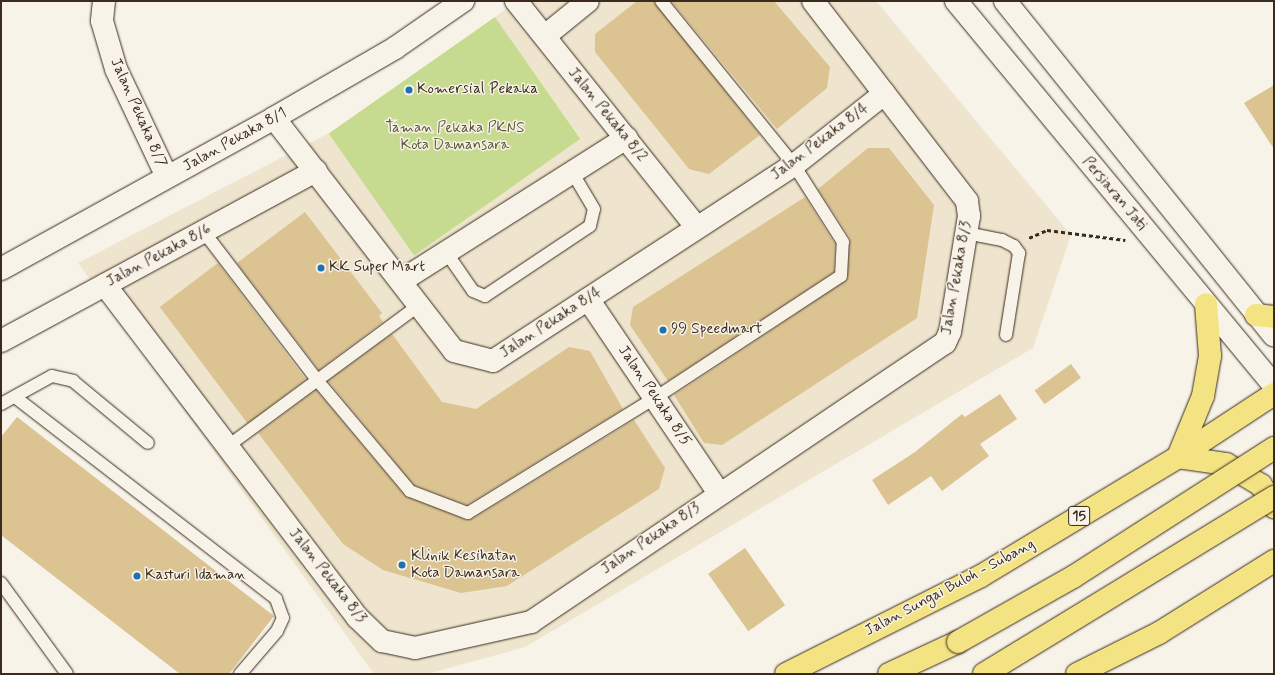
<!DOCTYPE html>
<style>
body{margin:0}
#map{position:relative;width:1275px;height:675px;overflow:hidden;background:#f7f3e8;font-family:Mynerve,sans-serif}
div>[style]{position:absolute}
.built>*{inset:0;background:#efe5ce}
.green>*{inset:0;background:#c7db90;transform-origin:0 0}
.building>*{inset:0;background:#dbc392;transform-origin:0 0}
.path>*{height:2.5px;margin-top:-1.25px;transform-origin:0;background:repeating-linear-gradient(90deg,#3b2a1e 0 4px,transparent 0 7px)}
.roads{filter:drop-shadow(0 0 1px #3b2a1e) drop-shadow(0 0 1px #3b2a1e)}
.lane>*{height:12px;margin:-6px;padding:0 6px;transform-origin:6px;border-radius:6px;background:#f7f3e8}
.street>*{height:22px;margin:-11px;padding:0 11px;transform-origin:11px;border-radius:11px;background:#f7f3e8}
.secondary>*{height:22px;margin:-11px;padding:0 11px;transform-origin:11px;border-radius:11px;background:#f7f3e8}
.highway>*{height:22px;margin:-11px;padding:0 11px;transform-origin:11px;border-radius:11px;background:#f4e382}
.bridges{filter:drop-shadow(0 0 1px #3b2a1e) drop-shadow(0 0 1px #3b2a1e)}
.highway-bridge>*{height:22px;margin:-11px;padding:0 11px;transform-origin:11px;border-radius:11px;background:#f4e382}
.dots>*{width:11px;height:11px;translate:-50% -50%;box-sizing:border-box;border:2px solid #f7f3e8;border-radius:50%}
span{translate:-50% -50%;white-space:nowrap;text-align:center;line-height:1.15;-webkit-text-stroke:3px #f7f3e8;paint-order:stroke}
.shield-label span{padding:1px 3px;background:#f7f3e8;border:1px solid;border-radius:3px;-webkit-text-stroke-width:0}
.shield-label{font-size:14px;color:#3b2a1e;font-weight:700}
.poi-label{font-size:15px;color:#3b2a1e}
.left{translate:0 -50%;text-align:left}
.street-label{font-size:15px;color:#3b2a1e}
.park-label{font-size:15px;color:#5e563a}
.frame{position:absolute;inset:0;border:2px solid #3b2a1e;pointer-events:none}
</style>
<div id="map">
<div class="built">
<div style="clip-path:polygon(516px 1px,876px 1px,1071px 235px,1033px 348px,525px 647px,427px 674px,374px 674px,78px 263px,329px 133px,415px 255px,581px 139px,495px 17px)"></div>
</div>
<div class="green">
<div style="left:495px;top:17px;width:149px;height:203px;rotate:55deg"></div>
</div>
<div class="building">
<div style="clip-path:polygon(637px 1px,654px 1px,760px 135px,709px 174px,689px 169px,595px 52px,595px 34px)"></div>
<div style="clip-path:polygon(671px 1px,774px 1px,830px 67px,827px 88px,777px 129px)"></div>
<div style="clip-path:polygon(1274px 85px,1274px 149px,1244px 103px)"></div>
<div style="clip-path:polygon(868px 148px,889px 148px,934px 205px,917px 318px,722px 445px,704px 443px,674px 395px,847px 280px,850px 238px,818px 189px)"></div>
<div style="clip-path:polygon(805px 197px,835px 244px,834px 272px,668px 381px,630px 325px,633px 307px)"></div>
<div style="clip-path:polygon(305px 212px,382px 313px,379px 316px,383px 322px,319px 370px,237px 263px)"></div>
<div style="left:218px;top:263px;width:146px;height:73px;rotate:53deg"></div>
<div style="clip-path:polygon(392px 334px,442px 402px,476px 409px,569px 347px,590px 351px,623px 409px,467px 505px,414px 485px,328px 381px)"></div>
<div style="left:1071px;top:364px;width:17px;height:45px;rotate:54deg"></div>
<div style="clip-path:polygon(316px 390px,405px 496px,466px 520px,472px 519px,634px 420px,665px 468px,659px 489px,507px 586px,461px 593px,383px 570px,343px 544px,258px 433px)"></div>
<div style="clip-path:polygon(1000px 394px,1017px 419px,980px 444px,989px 456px,942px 491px,931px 476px,888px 505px,872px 480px,915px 452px,962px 414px,965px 417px)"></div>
<div style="clip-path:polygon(17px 417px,274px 616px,229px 674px,180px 674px,1px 535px,1px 437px)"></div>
<div style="left:745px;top:548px;width:70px;height:45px;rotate:55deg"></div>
</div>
<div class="path">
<div style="left:1029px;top:238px;width:20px;rotate:-24deg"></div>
<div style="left:1047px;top:230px;width:79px;rotate:7.3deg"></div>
</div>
<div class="roads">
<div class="lane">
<div style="left:204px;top:232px;width:186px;rotate:52.6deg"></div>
<div style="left:317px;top:380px;width:145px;rotate:50deg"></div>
<div style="left:410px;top:491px;width:62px;rotate:20.8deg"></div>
<div style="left:468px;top:513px;width:220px;rotate:-31.6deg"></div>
<div style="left:655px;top:398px;width:222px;rotate:-33.3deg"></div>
<div style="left:841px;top:276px;width:34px;rotate:-87deg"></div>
<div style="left:843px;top:242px;width:91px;rotate:-122.5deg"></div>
<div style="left:794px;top:165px;width:211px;rotate:-129deg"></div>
<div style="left:966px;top:233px;width:37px;rotate:11deg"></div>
<div style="left:1002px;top:240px;width:13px;rotate:27deg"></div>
<div style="left:1014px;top:246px;width:9px;rotate:54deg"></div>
<div style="left:1019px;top:253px;width:83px;rotate:99deg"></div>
<div style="left:446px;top:252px;width:47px;rotate:55.3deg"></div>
<div style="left:473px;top:291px;width:13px;rotate:23deg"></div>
<div style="left:485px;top:296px;width:126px;rotate:-33.7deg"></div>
<div style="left:590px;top:226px;width:17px;rotate:-77deg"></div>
<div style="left:594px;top:209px;width:43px;rotate:-120.7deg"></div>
<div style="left:15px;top:397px;width:330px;rotate:37.7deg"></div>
<div style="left:276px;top:599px;width:20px;rotate:70deg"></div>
<div style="left:283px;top:618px;width:14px;rotate:115deg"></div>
<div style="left:277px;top:631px;width:57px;rotate:130.7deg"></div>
<div style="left:1px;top:404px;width:58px;rotate:-28.8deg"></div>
<div style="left:52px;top:376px;width:22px;rotate:13deg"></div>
<div style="left:73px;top:381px;width:97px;rotate:39.6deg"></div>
<div style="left:228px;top:446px;width:237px;rotate:-36.4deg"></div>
<div style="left:1px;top:583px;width:112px;rotate:54deg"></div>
</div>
<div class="street">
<div style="left:104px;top:1px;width:20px;rotate:96deg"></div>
<div style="left:102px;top:21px;width:50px;rotate:73.7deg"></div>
<div style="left:116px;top:69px;width:119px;rotate:64.7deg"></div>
<div style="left:516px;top:1px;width:290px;rotate:51.4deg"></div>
<div style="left:545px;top:36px;width:55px;rotate:-39.1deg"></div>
<div style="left:274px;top:118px;width:294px;rotate:52.3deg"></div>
<div style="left:454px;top:351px;width:40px;rotate:14.4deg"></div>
<div style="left:493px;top:361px;width:359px;rotate:-33.1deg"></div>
<div style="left:794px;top:165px;width:115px;rotate:-38.3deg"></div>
<div style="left:1px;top:269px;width:312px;rotate:-28.9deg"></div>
<div style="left:274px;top:118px;width:140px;rotate:-30deg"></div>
<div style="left:395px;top:48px;width:83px;rotate:-34.7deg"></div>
<div style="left:401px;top:281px;width:267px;rotate:-32.4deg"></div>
<div style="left:105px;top:285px;width:417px;rotate:52.8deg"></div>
<div style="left:357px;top:617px;width:35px;rotate:44deg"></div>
<div style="left:382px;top:641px;width:34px;rotate:12deg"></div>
<div style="left:415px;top:648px;width:119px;rotate:-12.6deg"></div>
<div style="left:531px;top:622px;width:499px;rotate:-34deg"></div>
<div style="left:945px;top:343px;width:12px;rotate:-66deg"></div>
<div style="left:950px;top:332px;width:118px;rotate:-80.7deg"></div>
<div style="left:969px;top:216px;width:15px;rotate:-98deg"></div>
<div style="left:967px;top:201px;width:252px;rotate:-127.6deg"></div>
<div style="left:588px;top:299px;width:234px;rotate:56deg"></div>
<div style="left:1px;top:341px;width:358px;rotate:-28.4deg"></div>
</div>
<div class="secondary">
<div style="left:956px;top:1px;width:499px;rotate:50.4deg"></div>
<div style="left:1005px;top:1px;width:429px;rotate:51.2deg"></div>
</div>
<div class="highway">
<div style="left:1256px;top:315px;width:18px;rotate:6deg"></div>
<div style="left:1178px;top:457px;width:66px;rotate:-67.7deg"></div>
<div style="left:1203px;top:396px;width:41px;rotate:-80.1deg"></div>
<div style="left:1210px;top:356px;width:52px;rotate:-94.4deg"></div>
<div style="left:1178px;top:457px;width:49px;rotate:8.3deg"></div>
<div style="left:1226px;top:464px;width:41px;rotate:31deg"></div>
<div style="left:1261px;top:485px;width:26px;rotate:59deg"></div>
<div style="left:786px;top:674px;width:218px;rotate:-26.7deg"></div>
<div style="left:981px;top:576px;width:230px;rotate:-31.1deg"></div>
<div style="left:1178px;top:457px;width:115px;rotate:-33.3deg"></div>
<div style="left:889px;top:674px;width:76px;rotate:-24.9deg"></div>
<div style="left:1077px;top:674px;width:92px;rotate:-26.6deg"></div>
<div style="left:1159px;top:633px;width:136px;rotate:-32.1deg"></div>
</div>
</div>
<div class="bridges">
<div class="highway-bridge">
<div style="left:958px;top:642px;width:132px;rotate:-29.5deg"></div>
<div style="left:1073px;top:577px;width:239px;rotate:-32.7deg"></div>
<div style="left:984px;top:674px;width:340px;rotate:-31.4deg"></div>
</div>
</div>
<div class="dots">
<div style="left:409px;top:90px;background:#1f6fb2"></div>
<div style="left:321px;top:268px;background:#1f6fb2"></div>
<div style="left:663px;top:330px;background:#1f6fb2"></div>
<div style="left:402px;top:565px;background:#1f6fb2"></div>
<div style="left:137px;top:576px;background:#1f6fb2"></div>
</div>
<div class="shield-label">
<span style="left:1079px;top:516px">15</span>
</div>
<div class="poi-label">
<span class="left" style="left:417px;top:90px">Komersial Pekaka</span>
<span class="left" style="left:329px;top:268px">KK Super Mart</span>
<span class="left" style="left:671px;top:330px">99 Speedmart</span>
<span class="left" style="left:411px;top:565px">Klinik Kesihatan<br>Kota Damansara</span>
<span class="left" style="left:145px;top:576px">Kasturi Idaman</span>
</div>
<div class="street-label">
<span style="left:138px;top:113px;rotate:66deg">Jalan Pekaka 8/7</span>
<span style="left:607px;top:115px;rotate:51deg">Jalan Pekaka 8/2</span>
<span style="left:235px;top:140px;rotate:-29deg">Jalan Pekaka 8/1</span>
<span style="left:820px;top:142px;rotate:-37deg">Jalan Pekaka 8/4</span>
<span style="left:1114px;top:194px;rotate:50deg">Persiaran Jati</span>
<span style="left:159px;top:256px;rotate:-28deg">Jalan Pekaka 8/6</span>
<span style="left:957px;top:278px;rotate:-80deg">Jalan Pekaka 8/3</span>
<span style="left:551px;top:323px;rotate:-33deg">Jalan Pekaka 8/4</span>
<span style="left:654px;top:396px;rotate:56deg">Jalan Pekaka 8/5</span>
<span style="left:651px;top:539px;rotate:-34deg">Jalan Pekaka 8/3</span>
<span style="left:327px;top:576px;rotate:52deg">Jalan Pekaka 8/3</span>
<span style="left:950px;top:588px;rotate:-28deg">Jalan Sungai Buloh - Subang</span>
</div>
<div class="park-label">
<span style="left:455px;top:137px">Taman Pekaka PKNS<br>Kota Damansara</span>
</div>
<div class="frame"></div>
</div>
